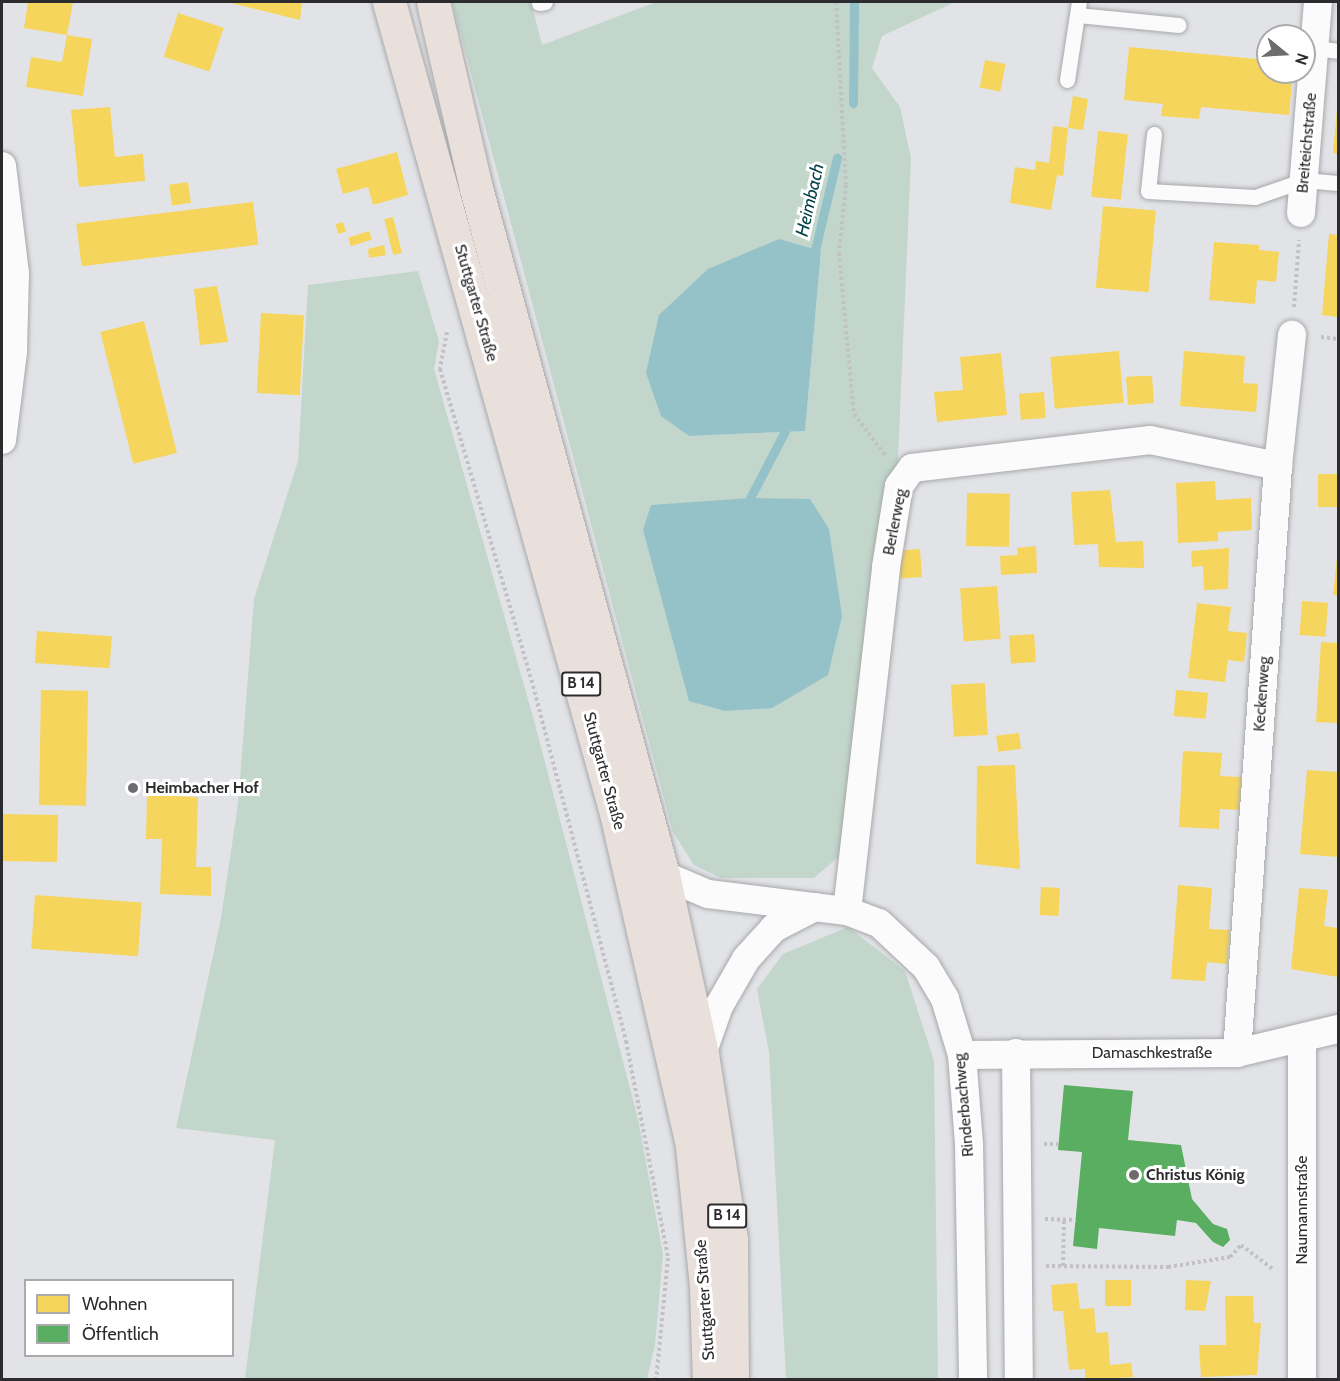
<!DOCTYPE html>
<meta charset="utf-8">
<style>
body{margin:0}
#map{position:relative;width:1340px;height:1381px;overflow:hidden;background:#e2e3e7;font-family:Cabin,sans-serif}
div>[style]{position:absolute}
.green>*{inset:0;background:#c2d6cb}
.water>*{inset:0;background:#95c2c9}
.homes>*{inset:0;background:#f6d55c;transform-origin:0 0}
.public>*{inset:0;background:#5aae61}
.stream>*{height:9px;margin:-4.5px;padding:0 4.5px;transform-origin:4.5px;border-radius:4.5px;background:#95c2c9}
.path>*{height:4px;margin-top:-2px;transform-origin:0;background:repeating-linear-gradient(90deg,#c2c2c4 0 3px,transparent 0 6px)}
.roads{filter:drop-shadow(0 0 2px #a7a8aa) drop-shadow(0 0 2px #a7a8aa)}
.service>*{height:15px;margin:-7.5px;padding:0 7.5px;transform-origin:7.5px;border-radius:7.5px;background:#fbfbfb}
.minor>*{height:28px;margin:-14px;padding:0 14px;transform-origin:14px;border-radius:14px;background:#fbfbfb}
.primary>*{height:33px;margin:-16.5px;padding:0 16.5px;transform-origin:16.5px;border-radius:16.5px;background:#e9e0dc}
.dots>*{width:16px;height:16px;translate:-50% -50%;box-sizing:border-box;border:3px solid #fff;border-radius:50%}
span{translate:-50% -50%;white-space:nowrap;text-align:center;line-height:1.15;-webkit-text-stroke:6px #fff;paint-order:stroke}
.shield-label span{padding:2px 4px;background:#fff;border:2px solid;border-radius:4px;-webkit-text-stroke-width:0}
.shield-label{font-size:15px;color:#2c2c2f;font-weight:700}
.street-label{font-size:16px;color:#2c2c2f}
.poi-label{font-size:16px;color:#2c2c2f;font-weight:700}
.left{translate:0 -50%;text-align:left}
.water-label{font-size:18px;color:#044248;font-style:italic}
.frame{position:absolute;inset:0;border:3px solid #2c2c2f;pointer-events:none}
.legend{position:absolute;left:24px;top:1279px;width:210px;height:78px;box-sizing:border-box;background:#fff;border:2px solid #ababac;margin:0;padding:8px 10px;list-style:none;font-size:18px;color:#2c2c2f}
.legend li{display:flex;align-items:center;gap:12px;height:30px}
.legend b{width:30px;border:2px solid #ababac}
.north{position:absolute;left:1256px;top:24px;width:60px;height:60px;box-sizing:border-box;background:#fff;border:2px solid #ababac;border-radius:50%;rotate:108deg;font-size:16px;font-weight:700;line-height:24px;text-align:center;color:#2c2c2f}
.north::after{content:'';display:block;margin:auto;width:21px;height:27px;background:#6c6c6f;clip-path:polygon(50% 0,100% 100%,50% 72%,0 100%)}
</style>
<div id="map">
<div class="green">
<div style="clip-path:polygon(evenodd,452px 2px,531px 2px,542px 45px,656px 2px,955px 2px,882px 36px,872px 68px,900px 107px,911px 158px,898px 459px,857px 715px,844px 852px,814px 878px,721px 878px,694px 865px,673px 832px,452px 2px,815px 250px,821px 251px,805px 431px,689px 436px,815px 250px)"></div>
<div style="clip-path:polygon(418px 271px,439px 341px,434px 369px,535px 724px,638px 1119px,663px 1254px,655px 1345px,647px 1379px,245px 1379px,275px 1140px,176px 1128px,221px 918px,238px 804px,254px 599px,298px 461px,308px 285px)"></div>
<div style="clip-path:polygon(848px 927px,905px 971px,934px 1061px,938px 1379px,786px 1379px,769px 1052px,757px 989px,783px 954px)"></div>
</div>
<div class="water">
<div style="clip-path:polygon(779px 239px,821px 251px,805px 431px,689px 436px,661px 416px,646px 373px,659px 315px,708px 269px)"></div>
<div style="clip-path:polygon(750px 498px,810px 499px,829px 529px,842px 616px,828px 675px,772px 708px,725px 711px,689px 701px,643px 530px,651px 505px)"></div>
</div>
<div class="homes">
<div style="clip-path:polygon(28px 2px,73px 2px,67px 35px,92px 39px,83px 96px,26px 87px,31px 57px,62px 62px,67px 35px,24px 28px)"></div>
<div style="clip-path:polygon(227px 2px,302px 2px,300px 20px)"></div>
<div style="left:178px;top:13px;width:48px;height:46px;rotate:18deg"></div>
<div style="clip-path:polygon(1129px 47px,1268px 60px,1268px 72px,1293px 72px,1289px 115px,1201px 107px,1199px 119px,1161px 116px,1163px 104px,1124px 100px)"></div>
<div style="left:985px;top:60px;width:21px;height:28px;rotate:11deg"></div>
<div style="clip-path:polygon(1073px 96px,1088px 99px,1083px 130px,1068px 128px,1063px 176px,1057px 175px,1051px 210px,1010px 203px,1015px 167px,1035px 170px,1036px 161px,1049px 163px,1053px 126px,1068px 128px)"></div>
<div style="clip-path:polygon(110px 107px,115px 157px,143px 154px,145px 181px,79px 187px,71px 110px)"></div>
<div style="clip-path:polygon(1337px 109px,1338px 109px,1338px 154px,1333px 153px)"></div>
<div style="left:1098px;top:131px;width:30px;height:66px;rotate:6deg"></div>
<div style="clip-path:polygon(397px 152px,408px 195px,373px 205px,368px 187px,343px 194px,336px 169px)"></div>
<div style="left:188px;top:182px;width:21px;height:19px;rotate:82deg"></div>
<div style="left:253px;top:202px;width:43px;height:178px;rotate:83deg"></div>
<div style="left:1103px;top:206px;width:53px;height:82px;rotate:5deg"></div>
<div style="left:393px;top:217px;width:37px;height:9px;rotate:76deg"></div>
<div style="left:343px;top:222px;width:10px;height:8px;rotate:73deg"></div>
<div style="left:369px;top:231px;width:9px;height:22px;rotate:72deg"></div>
<div style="clip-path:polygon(1329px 234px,1338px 235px,1338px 317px,1322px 315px)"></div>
<div style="clip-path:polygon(1214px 242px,1259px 245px,1259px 250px,1279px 252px,1276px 282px,1257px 280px,1255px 304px,1209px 300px)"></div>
<div style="clip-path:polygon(384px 245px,386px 255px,369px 258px,368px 249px)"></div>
<div style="clip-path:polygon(217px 286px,228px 342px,200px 345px,194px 289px)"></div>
<div style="left:261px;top:313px;width:43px;height:80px;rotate:3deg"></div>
<div style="left:144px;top:321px;width:136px;height:45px;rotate:76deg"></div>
<div style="left:1119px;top:351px;width:52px;height:69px;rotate:85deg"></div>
<div style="clip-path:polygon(1184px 351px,1245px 356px,1243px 383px,1258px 384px,1256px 412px,1180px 406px)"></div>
<div style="clip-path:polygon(1001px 353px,1007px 415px,937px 422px,934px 392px,963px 390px,960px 357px)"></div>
<div style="clip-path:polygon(1139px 376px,1152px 376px,1154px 403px,1128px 405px,1126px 377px)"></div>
<div style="left:1044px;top:392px;width:26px;height:25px;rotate:86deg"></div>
<div style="left:1318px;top:474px;width:20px;height:33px"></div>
<div style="clip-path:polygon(1215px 481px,1216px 500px,1251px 498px,1252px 530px,1218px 532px,1218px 541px,1178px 543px,1176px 483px)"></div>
<div style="clip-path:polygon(1110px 490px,1116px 542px,1143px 541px,1144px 568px,1099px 567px,1098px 544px,1074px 545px,1071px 492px)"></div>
<div style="left:967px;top:493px;width:43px;height:53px;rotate:1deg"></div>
<div style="clip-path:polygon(1036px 546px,1037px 573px,1001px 575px,1000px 556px,1018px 555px,1017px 548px)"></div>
<div style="clip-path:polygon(1229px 548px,1228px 589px,1204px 590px,1203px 566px,1192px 567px,1191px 551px)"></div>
<div style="left:920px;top:549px;width:28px;height:27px;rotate:86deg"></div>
<div style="clip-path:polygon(1337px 557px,1338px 557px,1338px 595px,1333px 595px)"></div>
<div style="left:997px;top:586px;width:53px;height:37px;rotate:86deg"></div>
<div style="left:1302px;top:601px;width:26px;height:34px;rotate:4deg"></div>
<div style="clip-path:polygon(1197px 603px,1231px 607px,1228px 631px,1247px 633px,1244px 662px,1228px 660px,1225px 682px,1188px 678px)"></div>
<div style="left:37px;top:631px;width:75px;height:32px;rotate:4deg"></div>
<div style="left:1034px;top:634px;width:28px;height:25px;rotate:86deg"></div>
<div style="clip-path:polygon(1321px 642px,1338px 643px,1338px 723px,1316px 722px)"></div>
<div style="left:985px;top:683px;width:52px;height:34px;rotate:87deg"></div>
<div style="left:41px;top:690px;width:47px;height:115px;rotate:1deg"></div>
<div style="left:1176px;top:690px;width:32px;height:26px;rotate:5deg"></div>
<div style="left:1019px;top:733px;width:16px;height:23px;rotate:83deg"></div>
<div style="clip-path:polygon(1183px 751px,1222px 753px,1220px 776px,1241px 777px,1240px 810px,1220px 809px,1219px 829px,1179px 827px)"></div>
<div style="clip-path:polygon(1015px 765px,1020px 869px,976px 864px,977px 766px)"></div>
<div style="clip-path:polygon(1307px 770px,1338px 772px,1338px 857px,1300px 854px)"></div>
<div style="clip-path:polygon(147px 795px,198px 797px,196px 867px,211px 867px,211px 896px,160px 894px,162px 839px,146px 839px)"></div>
<div style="left:2px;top:814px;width:56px;height:47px;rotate:1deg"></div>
<div style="clip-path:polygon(1178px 885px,1212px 888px,1209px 929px,1230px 930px,1227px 964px,1207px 962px,1205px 981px,1171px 979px)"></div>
<div style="left:1041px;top:887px;width:19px;height:28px;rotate:3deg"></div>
<div style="clip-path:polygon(1299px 888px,1328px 890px,1324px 926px,1338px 928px,1338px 977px,1291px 969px)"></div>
<div style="left:35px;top:895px;width:107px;height:54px;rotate:4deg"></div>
<div style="left:1131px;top:1280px;width:26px;height:26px;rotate:90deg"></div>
<div style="clip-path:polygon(1186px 1280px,1211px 1281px,1205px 1311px,1185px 1310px)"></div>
<div style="clip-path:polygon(1077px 1283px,1080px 1309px,1094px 1308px,1096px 1333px,1108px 1332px,1110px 1365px,1131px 1363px,1133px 1377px,1085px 1380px,1085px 1369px,1069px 1370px,1063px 1311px,1053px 1311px,1051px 1285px)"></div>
<div style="clip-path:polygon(1225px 1296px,1253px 1296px,1254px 1323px,1261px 1323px,1257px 1375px,1201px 1377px,1199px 1345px,1226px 1345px)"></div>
</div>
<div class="public">
<div style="clip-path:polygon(1064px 1085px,1133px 1091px,1128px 1140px,1181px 1145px,1192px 1199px,1213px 1224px,1227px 1229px,1230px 1240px,1223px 1247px,1213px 1242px,1196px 1223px,1177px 1220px,1175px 1236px,1099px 1228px,1097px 1249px,1073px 1246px,1082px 1152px,1058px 1150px)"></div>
</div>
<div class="stream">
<div style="left:853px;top:103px;width:101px;rotate:-89.4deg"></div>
<div style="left:815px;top:250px;width:95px;rotate:-76.6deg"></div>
<div style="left:750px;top:498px;width:76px;rotate:-62.4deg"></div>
</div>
<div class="path">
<div style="left:836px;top:2px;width:183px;rotate:86.9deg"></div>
<div style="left:846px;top:185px;width:68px;rotate:95.9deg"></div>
<div style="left:839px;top:253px;width:162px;rotate:84.7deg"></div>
<div style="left:854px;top:414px;width:51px;rotate:52.9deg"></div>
<div style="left:1294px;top:307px;width:67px;rotate:-85.7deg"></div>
<div style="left:447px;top:332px;width:38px;rotate:101deg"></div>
<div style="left:440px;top:369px;width:330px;rotate:73.6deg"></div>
<div style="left:533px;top:686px;width:367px;rotate:75.3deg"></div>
<div style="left:626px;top:1041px;width:221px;rotate:79deg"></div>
<div style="left:668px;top:1258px;width:123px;rotate:95.6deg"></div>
<div style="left:1321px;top:337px;width:17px;rotate:7deg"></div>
<div style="left:1044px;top:1144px;width:14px"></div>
<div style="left:1045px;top:1219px;width:31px;rotate:2deg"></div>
<div style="left:1046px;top:1266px;width:122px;rotate:0.5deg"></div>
<div style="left:1168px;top:1267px;width:63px;rotate:-9.2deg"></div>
<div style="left:1230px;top:1257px;width:16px;rotate:-47deg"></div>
<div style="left:1241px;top:1245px;width:40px;rotate:37deg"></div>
<div style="left:1063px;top:1266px;width:47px;rotate:-88.8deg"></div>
</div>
<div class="roads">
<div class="service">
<div style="left:539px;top:3px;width:6px;rotate:-9deg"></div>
<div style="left:1078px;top:15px;width:101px;rotate:5.7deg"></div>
<div style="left:1315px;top:48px;width:23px;rotate:7deg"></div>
<div style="left:1067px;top:80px;width:79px;rotate:-81.3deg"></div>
<div style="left:1154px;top:134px;width:57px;rotate:96deg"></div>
<div style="left:1148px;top:191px;width:107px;rotate:3.2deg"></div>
<div style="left:1255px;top:197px;width:52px;rotate:-19.1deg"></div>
<div style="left:1304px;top:180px;width:34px;rotate:5deg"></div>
</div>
<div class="minor">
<div style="left:2px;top:166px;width:109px;rotate:83.1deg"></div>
<div style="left:15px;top:274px;width:78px;rotate:91.5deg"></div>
<div style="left:13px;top:352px;width:89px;rotate:97.1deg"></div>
<div style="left:1301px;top:213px;width:212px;rotate:-85.4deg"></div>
<div style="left:663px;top:875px;width:49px;rotate:22.9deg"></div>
<div style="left:708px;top:894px;width:140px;rotate:7deg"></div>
<div style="left:847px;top:911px;width:34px;rotate:21deg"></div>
<div style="left:879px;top:923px;width:64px;rotate:43.1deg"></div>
<div style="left:926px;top:967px;width:37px;rotate:59deg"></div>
<div style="left:945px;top:999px;width:59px;rotate:73.1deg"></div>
<div style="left:962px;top:1055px;width:89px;rotate:85.5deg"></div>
<div style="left:969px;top:1144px;width:236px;rotate:89deg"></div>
<div style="left:847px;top:911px;width:346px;rotate:-83.5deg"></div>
<div style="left:886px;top:567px;width:82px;rotate:-80.9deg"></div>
<div style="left:899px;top:486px;width:22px;rotate:-54deg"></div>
<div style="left:912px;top:468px;width:240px;rotate:-6.7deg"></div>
<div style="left:1150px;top:440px;width:131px;rotate:11.5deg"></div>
<div style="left:1016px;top:1053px;width:327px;rotate:89.5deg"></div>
<div style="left:1237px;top:1053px;width:588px;rotate:-86deg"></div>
<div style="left:1278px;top:466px;width:132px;rotate:-83.9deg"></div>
<div style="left:702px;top:1054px;width:51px;rotate:-70.5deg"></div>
<div style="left:719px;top:1006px;width:54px;rotate:-60.1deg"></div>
<div style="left:746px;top:959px;width:42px;rotate:-47.9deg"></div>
<div style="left:774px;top:928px;width:46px;rotate:-27.1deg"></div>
<div style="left:962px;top:1055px;width:275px;rotate:-0.4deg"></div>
<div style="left:1237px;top:1053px;width:104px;rotate:-13.4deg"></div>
<div style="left:1302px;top:1380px;width:340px;rotate:-90deg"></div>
</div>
<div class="primary">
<div style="left:389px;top:2px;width:842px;rotate:74.36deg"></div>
<div style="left:616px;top:813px;width:342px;rotate:77.1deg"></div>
<div style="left:692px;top:1146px;width:142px;rotate:84.3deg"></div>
<div style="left:706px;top:1287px;width:93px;rotate:88.2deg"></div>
<div style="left:433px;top:2px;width:191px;rotate:77deg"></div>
<div style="left:476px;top:188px;width:712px;rotate:74.77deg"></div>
<div style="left:663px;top:875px;width:183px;rotate:77.7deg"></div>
<div style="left:702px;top:1054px;width:187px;rotate:81.1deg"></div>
<div style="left:731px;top:1239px;width:141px;rotate:89.6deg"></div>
</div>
</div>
<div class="dots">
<div style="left:133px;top:788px;background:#6c6c6f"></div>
<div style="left:1134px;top:1175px;background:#6c6c6f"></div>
</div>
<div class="shield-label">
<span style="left:581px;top:684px">B 14</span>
<span style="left:727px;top:1216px">B 14</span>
</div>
<div class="street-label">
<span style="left:1307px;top:143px;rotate:-85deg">Breiteichstraße</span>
<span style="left:476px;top:303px;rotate:74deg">Stuttgarter Straße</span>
<span style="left:895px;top:522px;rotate:-79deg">Berlerweg</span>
<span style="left:1262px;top:694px;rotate:-86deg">Keckenweg</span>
<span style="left:604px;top:771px;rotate:75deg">Stuttgarter Straße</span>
<span style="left:1152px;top:1053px">Damaschkestraße</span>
<span style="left:964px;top:1105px;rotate:-95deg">Rinderbachweg</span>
<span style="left:1302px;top:1210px;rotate:-90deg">Naumannstraße</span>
<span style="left:705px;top:1300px;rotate:-94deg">Stuttgarter Straße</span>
</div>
<div class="poi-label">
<span class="left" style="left:145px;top:788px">Heimbacher Hof</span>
<span class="left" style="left:1146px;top:1175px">Christus König</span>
</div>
<div class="water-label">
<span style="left:810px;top:200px;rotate:-77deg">Heimbach</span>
</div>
<div class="frame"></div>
<ul class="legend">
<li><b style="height:16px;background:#f6d55c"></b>Wohnen</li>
<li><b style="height:16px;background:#5aae61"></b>Öffentlich</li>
</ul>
<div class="north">N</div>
</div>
